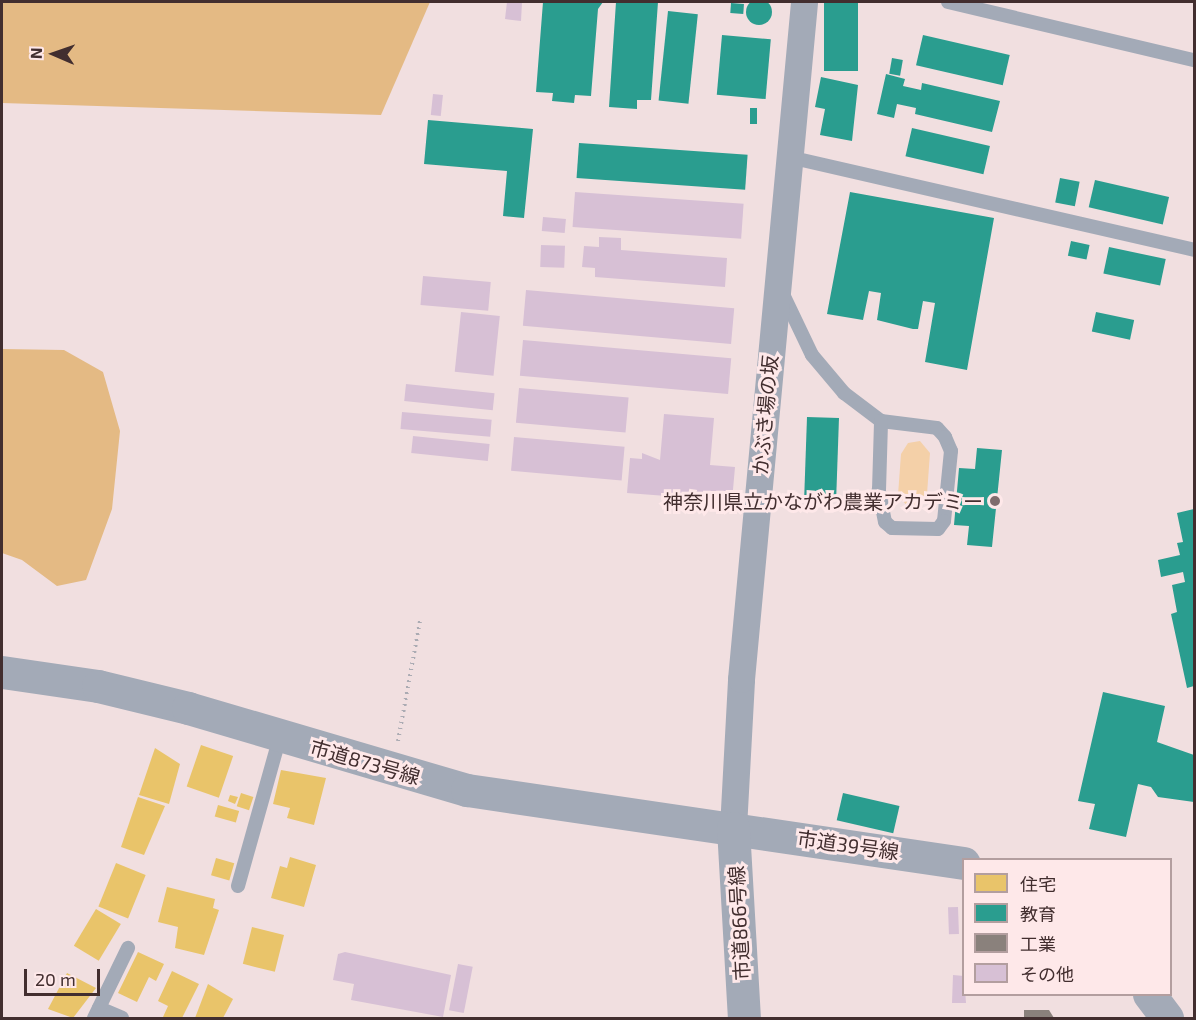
<!DOCTYPE html>
<meta charset="utf-8">
<style>
body{margin:0}
#map{position:relative;width:1196px;height:1020px;overflow:hidden;background:#f1dfe0;font-family:"Exo 2","Noto Sans JP",sans-serif}
div>[style]{position:absolute}
.green>*{inset:0;background:#f4d0a8}
.forest>*{inset:0;background:#e4ba84}
.homes>*{inset:0;background:#e9c46a;transform-origin:0 0}
.schools>*{inset:0;background:#2a9d8f;transform-origin:0 0}
.round{border-radius:50%}
.industry>*{inset:0;background:#8a817c}
.building>*{inset:0;background:#d7c0d5;transform-origin:0 0}
.path>*{height:4px;margin-top:-2px;transform-origin:0;background:repeating-linear-gradient(90deg,#ababb3 0 1.5px,transparent 0 6px)}
.service>*{height:14px;margin:-7px;padding:0 7px;transform-origin:7px;border-radius:7px;background:#a3aab7}
.minor>*{height:27px;margin:-13.5px;padding:0 13.5px;transform-origin:13.5px;border-radius:13.5px;background:#a3aab7}
.tertiary>*{height:33px;margin:-16.5px;padding:0 16.5px;transform-origin:16.5px;border-radius:16.5px;background:#a3aab7}
.dots>*{width:16px;height:16px;translate:-50% -50%;box-sizing:border-box;border:3px solid #fee8e9;border-radius:50%}
span{translate:-50% -50%;white-space:nowrap;text-align:center;line-height:1.15;-webkit-text-stroke:6px #fee8e9;paint-order:stroke}
.street-label{font-size:20px;color:#422e2f}
.poi-label{font-size:20px;color:#422e2f}
.right{translate:-100% -50%;text-align:right}
.frame{position:absolute;inset:0;border:3px solid #422e2f;pointer-events:none}
.legend{position:absolute;left:962px;top:858px;width:210px;height:138px;box-sizing:border-box;background:#fee8e9;border:2px solid #b39e9f;margin:0;padding:8px 10px;list-style:none;font-size:18px;color:#422e2f}
.legend li{display:flex;align-items:center;gap:12px;height:30px}
.legend b{width:30px;border:2px solid #b39e9f}
.north{position:absolute;left:24px;top:24px;width:60px;height:60px;-webkit-text-stroke:4px #fee8e9;paint-order:stroke;rotate:272deg;font-size:16px;font-weight:700;line-height:24px;text-align:center;color:#422e2f}
.north::after{content:'';display:block;margin:auto;width:21px;height:27px;background:#422e2f;clip-path:polygon(50% 0,100% 100%,50% 72%,0 100%)}
.scale{position:absolute;left:24px;top:969px;width:76px;height:27px;box-sizing:border-box;border:3px solid #422e2f;border-top:0;padding-left:8px;font-size:18px;line-height:21px;white-space:nowrap;color:#422e2f;-webkit-text-stroke:4px #fee8e9;paint-order:stroke}
</style>
<div id="map">
<div class="green">
<div style="clip-path:polygon(920px 441px,930px 453px,927px 494px,919px 506px,908px 507px,898px 495px,901px 454px,908px 443px)"></div>
</div>
<div class="forest">
<div style="clip-path:polygon(2px 2px,430px 2px,381px 115px,2px 103px)"></div>
<div style="clip-path:polygon(2px 349px,64px 350px,103px 372px,120px 431px,112px 509px,86px 580px,57px 586px,22px 560px,2px 553px)"></div>
</div>
<div class="homes">
<div style="left:201px;top:745px;width:34px;height:44px;rotate:19deg"></div>
<div style="clip-path:polygon(155px 748px,180px 764px,169px 804px,139px 795px)"></div>
<div style="clip-path:polygon(281px 770px,326px 778px,314px 825px,287px 818px,290px 808px,273px 804px)"></div>
<div style="left:241px;top:793px;width:13px;height:14px;rotate:18deg"></div>
<div style="clip-path:polygon(230px 795px,238px 797px,235px 804px,228px 801px)"></div>
<div style="clip-path:polygon(138px 797px,165px 806px,144px 855px,121px 847px)"></div>
<div style="left:218px;top:805px;width:22px;height:12px;rotate:16deg"></div>
<div style="clip-path:polygon(290px 857px,316px 865px,304px 907px,271px 898px,280px 866px,287px 868px)"></div>
<div style="left:216px;top:858px;width:19px;height:18px;rotate:16deg"></div>
<div style="left:116px;top:863px;width:32px;height:47px;rotate:22deg"></div>
<div style="clip-path:polygon(167px 887px,215px 899px,213px 908px,219px 910px,204px 955px,175px 948px,178px 927px,158px 922px)"></div>
<div style="left:96px;top:909px;width:29px;height:43px;rotate:31deg"></div>
<div style="left:252px;top:927px;width:33px;height:38px;rotate:14deg"></div>
<div style="clip-path:polygon(138px 952px,164px 964px,156px 981px,149px 977px,137px 1002px,118px 993px)"></div>
<div style="clip-path:polygon(172px 971px,199px 984px,182px 1018px,163px 1017px,168px 1006px,158px 1001px)"></div>
<div style="clip-path:polygon(67px 973px,96px 988px,73px 1018px,48px 1009px)"></div>
<div style="clip-path:polygon(208px 984px,233px 999px,223px 1018px,195px 1018px)"></div>
</div>
<div class="schools">
<div class="round" style="left:746px;top:-1px;width:26px;height:26px"></div>
<div style="clip-path:polygon(543px 2px,603px 2px,598px 9px,591px 96px,575px 95px,574px 103px,552px 101px,553px 93px,536px 92px)"></div>
<div style="clip-path:polygon(616px 2px,658px 2px,651px 100px,637px 100px,637px 109px,609px 107px)"></div>
<div style="left:824px;top:2px;width:34px;height:69px"></div>
<div style="left:731px;top:3px;width:13px;height:10px;rotate:4deg"></div>
<div style="left:668px;top:11px;width:30px;height:90px;rotate:6deg"></div>
<div style="left:722px;top:35px;width:49px;height:60px;rotate:5deg"></div>
<div style="left:923px;top:35px;width:89px;height:31px;rotate:13deg"></div>
<div style="left:892px;top:58px;width:11px;height:16px;rotate:10deg"></div>
<div style="clip-path:polygon(886px 74px,905px 79px,903px 86px,921px 90px,922px 83px,1000px 101px,992px 132px,915px 114px,916px 108px,897px 104px,894px 118px,877px 114px)"></div>
<div style="clip-path:polygon(821px 77px,858px 85px,852px 141px,820px 135px,825px 109px,815px 107px)"></div>
<div style="left:750px;top:108px;width:7px;height:16px"></div>
<div style="clip-path:polygon(428px 120px,533px 129px,524px 218px,503px 216px,507px 171px,424px 164px)"></div>
<div style="left:912px;top:128px;width:80px;height:29px;rotate:13deg"></div>
<div style="left:579px;top:143px;width:169px;height:35px;rotate:4deg"></div>
<div style="left:1060px;top:178px;width:20px;height:25px;rotate:11deg"></div>
<div style="left:1095px;top:180px;width:76px;height:28px;rotate:13deg"></div>
<div style="clip-path:polygon(850px 192px,994px 218px,967px 370px,925px 362px,935px 303px,923px 301px,918px 329px,913px 329px,877px 320px,881px 293px,869px 291px,863px 320px,827px 314px)"></div>
<div style="left:1071px;top:241px;width:19px;height:15px;rotate:12deg"></div>
<div style="left:1109px;top:247px;width:58px;height:27px;rotate:12deg"></div>
<div style="left:1096px;top:312px;width:39px;height:20px;rotate:12deg"></div>
<div style="left:807px;top:417px;width:32px;height:83px;rotate:2deg"></div>
<div style="clip-path:polygon(977px 448px,1002px 450px,992px 547px,967px 545px,969px 526px,954px 525px,959px 468px,975px 469px)"></div>
<div style="clip-path:polygon(1194px 509px,1194px 686px,1187px 688px,1171px 614px,1177px 612px,1172px 585px,1185px 582px,1183px 572px,1161px 577px,1158px 560px,1180px 555px,1177px 543px,1183px 542px,1177px 513px)"></div>
<div style="clip-path:polygon(1103px 692px,1165px 706px,1157px 742px,1194px 755px,1194px 802px,1158px 797px,1151px 787px,1138px 784px,1126px 837px,1089px 829px,1095px 804px,1078px 801px)"></div>
<div style="left:843px;top:793px;width:58px;height:28px;rotate:13deg"></div>
</div>
<div class="industry">
<div style="clip-path:polygon(1024px 1010px,1049px 1010px,1054px 1018px,1024px 1018px)"></div>
</div>
<div class="building">
<div style="clip-path:polygon(507px 2px,522px 2px,521px 21px,505px 19px)"></div>
<div style="left:433px;top:94px;width:10px;height:21px;rotate:6deg"></div>
<div style="left:575px;top:192px;width:169px;height:35px;rotate:4deg"></div>
<div style="left:543px;top:217px;width:23px;height:14px;rotate:5deg"></div>
<div style="clip-path:polygon(599px 237px,621px 238px,621px 250px,727px 258px,725px 287px,595px 277px,595px 268px,582px 267px,584px 246px,599px 247px)"></div>
<div style="left:541px;top:245px;width:24px;height:22px;rotate:2deg"></div>
<div style="left:423px;top:276px;width:68px;height:29px;rotate:5deg"></div>
<div style="left:526px;top:290px;width:209px;height:36px;rotate:5deg"></div>
<div style="left:461px;top:312px;width:39px;height:60px;rotate:6deg"></div>
<div style="left:523px;top:340px;width:209px;height:36px;rotate:5deg"></div>
<div style="left:406px;top:384px;width:89px;height:17px;rotate:6deg"></div>
<div style="left:519px;top:388px;width:110px;height:35px;rotate:5deg"></div>
<div style="left:402px;top:412px;width:90px;height:17px;rotate:5deg"></div>
<div style="clip-path:polygon(664px 414px,714px 418px,710px 465px,735px 467px,732px 501px,627px 493px,630px 458px,642px 459px,642px 453px,660px 460px)"></div>
<div style="left:413px;top:436px;width:77px;height:17px;rotate:6deg"></div>
<div style="left:514px;top:437px;width:111px;height:34px;rotate:5deg"></div>
<div style="left:958px;top:907px;width:27px;height:10px;rotate:88deg"></div>
<div style="clip-path:polygon(345px 952px,451px 975px,443px 1017px,351px 1000px,354px 984px,333px 980px,338px 954px)"></div>
<div style="left:458px;top:964px;width:15px;height:47px;rotate:11deg"></div>
<div style="clip-path:polygon(953px 975px,964px 976px,966px 1003px,952px 1003px)"></div>
</div>
<div class="path">
<div style="left:398px;top:741px;width:122px;rotate:-79.6deg"></div>
</div>
<div class="service">
<div style="left:948px;top:2px;width:253px;rotate:13.3deg"></div>
<div style="left:789px;top:157px;width:416px;rotate:12.9deg"></div>
<div style="left:780px;top:288px;width:74px;rotate:64.5deg"></div>
<div style="left:812px;top:355px;width:50px;rotate:49.9deg"></div>
<div style="left:844px;top:393px;width:46px;rotate:37.1deg"></div>
<div style="left:881px;top:421px;width:56px;rotate:7.1deg"></div>
<div style="left:937px;top:428px;width:12px;rotate:48deg"></div>
<div style="left:945px;top:437px;width:15px;rotate:67deg"></div>
<div style="left:951px;top:451px;width:70px;rotate:95.7deg"></div>
<div style="left:944px;top:521px;width:10px;rotate:127deg"></div>
<div style="left:938px;top:529px;width:46px;rotate:-178.8deg"></div>
<div style="left:892px;top:528px;width:9px;rotate:-139deg"></div>
<div style="left:885px;top:522px;width:33px;rotate:-101deg"></div>
<div style="left:879px;top:490px;width:69px;rotate:-88.3deg"></div>
<div style="left:238px;top:886px;width:155px;rotate:-74.3deg"></div>
<div style="left:99px;top:1008px;width:25px;rotate:23deg"></div>
<div style="left:94px;top:1018px;width:78px;rotate:-64.1deg"></div>
</div>
<div class="minor">
<div style="left:733px;top:828px;width:149px;rotate:-86.9deg"></div>
<div style="left:741px;top:679px;width:680px;rotate:-84.68deg"></div>
</div>
<div class="tertiary">
<div style="left:2px;top:672px;width:97px;rotate:8.3deg"></div>
<div style="left:98px;top:686px;width:93px;rotate:13.7deg"></div>
<div style="left:188px;top:708px;width:291px;rotate:16.4deg"></div>
<div style="left:467px;top:790px;width:502px;rotate:8.36deg"></div>
<div style="left:733px;top:828px;width:190px;rotate:86.7deg"></div>
<div style="left:1149px;top:994px;width:30px;rotate:53deg"></div>
</div>
<div class="dots">
<div style="left:995px;top:501px;background:#7f6c6d"></div>
</div>
<div class="street-label">
<span style="left:765px;top:415px;rotate:-85deg">かぶき場の坂</span>
<span style="left:365px;top:762px;rotate:16deg">市道873号線</span>
<span style="left:848px;top:845px;rotate:8deg">市道39号線</span>
<span style="left:739px;top:923px;rotate:-93deg">市道866号線</span>
</div>
<div class="poi-label">
<span class="right" style="left:983px;top:501px">神奈川県立かながわ農業アカデミー</span>
</div>
<div class="frame"></div>
<ul class="legend">
<li><b style="height:16px;background:#e9c46a"></b>住宅</li>
<li><b style="height:16px;background:#2a9d8f"></b>教育</li>
<li><b style="height:16px;background:#8a817c"></b>工業</li>
<li><b style="height:16px;background:#d7c0d5"></b>その他</li>
</ul>
<div class="north">N</div>
<div class="scale">20 m</div>
</div>
